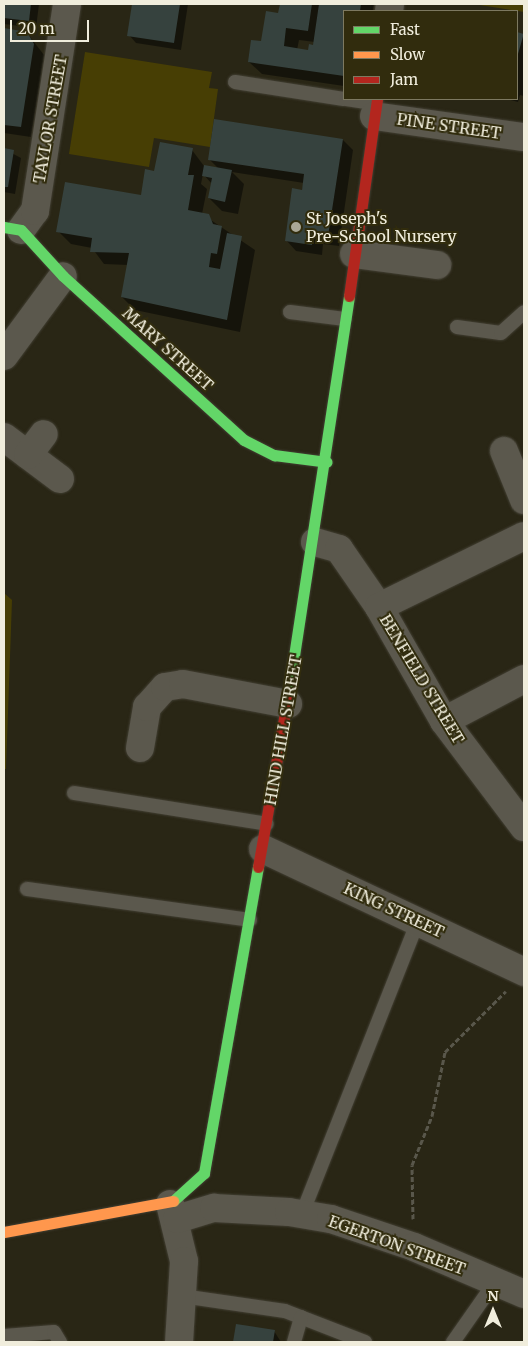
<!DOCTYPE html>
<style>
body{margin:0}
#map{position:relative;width:528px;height:1346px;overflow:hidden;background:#292615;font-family:Merriweather,serif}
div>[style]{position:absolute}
.green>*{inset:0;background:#473e04}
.shadow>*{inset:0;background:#0007}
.building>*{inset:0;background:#36423e;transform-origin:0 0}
.path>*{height:3px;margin-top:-1.5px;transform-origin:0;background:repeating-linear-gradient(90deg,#59574b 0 5px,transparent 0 7.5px)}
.roads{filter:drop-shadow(0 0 1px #423f33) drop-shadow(0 0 1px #423f33)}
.lane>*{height:14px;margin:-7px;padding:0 7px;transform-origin:7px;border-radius:7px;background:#5b584d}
.street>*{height:28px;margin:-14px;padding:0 14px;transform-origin:14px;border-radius:14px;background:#5b584d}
.fast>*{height:11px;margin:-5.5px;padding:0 5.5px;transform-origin:5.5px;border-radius:5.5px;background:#63d668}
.slow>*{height:11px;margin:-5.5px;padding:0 5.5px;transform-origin:5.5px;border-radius:5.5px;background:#ff974d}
.jam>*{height:11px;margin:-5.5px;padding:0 5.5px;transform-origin:5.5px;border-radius:5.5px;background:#b3261e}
.dots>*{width:14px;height:14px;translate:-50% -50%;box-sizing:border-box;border:2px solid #312c0d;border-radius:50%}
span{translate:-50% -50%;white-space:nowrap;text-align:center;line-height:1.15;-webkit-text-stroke:4px #312c0d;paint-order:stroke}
.street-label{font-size:16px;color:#f0eddc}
.poi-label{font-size:16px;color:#f0eddc}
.left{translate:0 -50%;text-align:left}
.frame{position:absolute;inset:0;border:5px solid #f0eddc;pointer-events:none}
.legend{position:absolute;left:343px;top:10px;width:175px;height:90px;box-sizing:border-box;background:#312c0d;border:1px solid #7d7960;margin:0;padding:6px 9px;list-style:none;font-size:15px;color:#f0eddc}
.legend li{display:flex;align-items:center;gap:10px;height:25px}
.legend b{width:25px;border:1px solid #7d7960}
.north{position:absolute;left:468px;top:1286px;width:50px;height:50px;-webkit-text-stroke:4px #312c0d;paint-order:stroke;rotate:0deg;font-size:14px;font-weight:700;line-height:20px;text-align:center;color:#f0eddc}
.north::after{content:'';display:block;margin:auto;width:18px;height:22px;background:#f0eddc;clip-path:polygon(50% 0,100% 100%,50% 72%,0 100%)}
.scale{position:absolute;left:10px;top:20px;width:79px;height:22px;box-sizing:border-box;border:2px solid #f0eddc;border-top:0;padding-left:6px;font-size:15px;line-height:18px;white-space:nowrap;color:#f0eddc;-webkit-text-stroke:4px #312c0d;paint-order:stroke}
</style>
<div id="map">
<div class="green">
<div style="clip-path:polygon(473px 4px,524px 4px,524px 12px)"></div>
<div style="clip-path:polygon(85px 52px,212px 72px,209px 88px,218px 89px,210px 147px,154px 138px,149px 167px,69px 154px)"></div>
<div style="clip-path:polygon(4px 593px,12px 600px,6px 769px,4px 769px)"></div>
</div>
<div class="shadow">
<div style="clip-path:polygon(4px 4px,39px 4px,36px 28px,4px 24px)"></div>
<div style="clip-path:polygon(134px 4px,188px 4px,181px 50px,136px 43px,129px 35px)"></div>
<div style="clip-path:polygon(evenodd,281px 4px,374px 4px,373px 11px,344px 11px,344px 86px,262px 74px,249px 62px,279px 14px,281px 4px,299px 40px,315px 42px,315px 46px,309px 51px,297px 50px,299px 40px)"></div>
<div style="clip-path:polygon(4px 29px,27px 33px,44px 55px,31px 137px,4px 133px)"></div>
<div style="clip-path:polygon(517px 34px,524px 35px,524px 96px,520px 95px,518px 102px,507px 99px,517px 99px)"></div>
<div style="clip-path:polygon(343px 140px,353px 150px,339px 246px,323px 244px,322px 255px,296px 251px,286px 240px,304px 183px,232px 172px,244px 184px,238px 214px,222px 211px,209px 198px,212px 184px,203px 174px,201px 184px,207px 189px,202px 214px,255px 250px,240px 332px,135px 310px,122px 297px,128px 265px,104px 264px,92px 248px,71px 244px,58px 231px,142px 196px,155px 173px,192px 150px,204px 166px,219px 169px,209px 159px)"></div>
<div style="clip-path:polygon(4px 149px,21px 158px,15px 194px,4px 192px)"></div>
<div style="clip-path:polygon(237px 1325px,274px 1331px,281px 1342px,234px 1342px)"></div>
</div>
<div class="building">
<div style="clip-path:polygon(4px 4px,31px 4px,29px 21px,4px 18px)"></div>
<div style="clip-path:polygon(132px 4px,180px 4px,174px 43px,127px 36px)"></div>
<div style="clip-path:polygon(280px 4px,312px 4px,308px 31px,286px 28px,284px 46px,308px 50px,309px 44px,313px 45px,319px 4px,361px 4px,360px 11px,344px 11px,344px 76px,248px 62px,251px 40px,261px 41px,266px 11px,278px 13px)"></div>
<div style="clip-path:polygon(4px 28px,27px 32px,34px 44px,21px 127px,4px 125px)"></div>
<div style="left:517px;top:32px;width:7px;height:52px;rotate:16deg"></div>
<div style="clip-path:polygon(214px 119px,343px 139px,328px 236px,313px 234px,312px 245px,285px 241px,292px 188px,302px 190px,304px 174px,208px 160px)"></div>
<div style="clip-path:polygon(160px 142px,193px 148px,188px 175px,194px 175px,188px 210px,209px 214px,213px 224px,222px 226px,217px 254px,211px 253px,209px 267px,220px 269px,227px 233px,242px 236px,227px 320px,121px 297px,129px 253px,90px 252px,92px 238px,56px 232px,65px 182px,141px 195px,145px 169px,154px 171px)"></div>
<div style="clip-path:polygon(4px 148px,14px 150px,8px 187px,4px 187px)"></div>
<div style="clip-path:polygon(204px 165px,232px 170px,225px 202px,208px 198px,212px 178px,202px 176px)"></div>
<div style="clip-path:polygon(236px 1324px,275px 1330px,273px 1342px,233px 1342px)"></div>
</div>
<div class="path">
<div style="left:413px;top:1219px;width:54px;rotate:-91.1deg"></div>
<div style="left:412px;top:1165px;width:53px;rotate:-67.8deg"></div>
<div style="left:432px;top:1116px;width:65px;rotate:-78.5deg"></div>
<div style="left:445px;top:1052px;width:86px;rotate:-45deg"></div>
</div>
<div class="roads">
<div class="lane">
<div style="left:235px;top:82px;width:110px;rotate:8.9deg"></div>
<div style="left:346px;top:99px;width:30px;rotate:9deg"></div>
<div style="left:290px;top:312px;width:55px;rotate:7.3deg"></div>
<div style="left:457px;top:327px;width:44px;rotate:7.8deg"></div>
<div style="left:501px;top:333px;width:31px;rotate:-42deg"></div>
<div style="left:74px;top:793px;width:195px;rotate:9.1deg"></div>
<div style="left:27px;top:889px;width:225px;rotate:7.9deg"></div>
<div style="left:302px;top:1214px;width:315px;rotate:-68.4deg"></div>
<div style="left:182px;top:1296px;width:104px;rotate:8.3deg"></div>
<div style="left:285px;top:1311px;width:86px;rotate:21.2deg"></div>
<div style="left:4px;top:1336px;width:50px;rotate:-4.6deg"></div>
<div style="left:54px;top:1332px;width:12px;rotate:59deg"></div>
<div style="left:294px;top:1342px;width:26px;rotate:-74deg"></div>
<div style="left:453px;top:1342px;width:73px;rotate:-55deg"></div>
</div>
<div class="street">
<div style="left:389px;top:11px;width:7px;rotate:-82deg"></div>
<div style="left:374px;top:116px;width:151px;rotate:8deg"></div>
<div style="left:21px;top:230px;width:24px;rotate:-54deg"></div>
<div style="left:35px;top:211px;width:209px;rotate:-81.2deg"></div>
<div style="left:354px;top:254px;width:84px;rotate:7.5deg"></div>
<div style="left:4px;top:356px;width:99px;rotate:-53.6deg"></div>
<div style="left:4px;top:437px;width:70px;rotate:36.9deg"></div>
<div style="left:504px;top:451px;width:53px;rotate:67.8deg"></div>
<div style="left:28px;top:455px;width:26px;rotate:-53deg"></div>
<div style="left:315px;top:542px;width:25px;rotate:16deg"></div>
<div style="left:339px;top:549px;width:70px;rotate:55.4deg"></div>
<div style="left:379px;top:607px;width:131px;rotate:60.3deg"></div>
<div style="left:444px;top:721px;width:133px;rotate:53deg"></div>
<div style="left:379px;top:607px;width:161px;rotate:-26.1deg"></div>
<div style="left:444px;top:721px;width:90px;rotate:-27.7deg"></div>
<div style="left:140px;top:748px;width:42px;rotate:-80.3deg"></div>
<div style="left:147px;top:707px;width:27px;rotate:-48deg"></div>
<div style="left:165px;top:687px;width:18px;rotate:-9deg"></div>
<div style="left:183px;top:684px;width:107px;rotate:10.8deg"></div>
<div style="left:263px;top:849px;width:289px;rotate:25.2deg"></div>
<div style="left:170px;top:1204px;width:59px;rotate:76.2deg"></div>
<div style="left:184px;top:1261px;width:81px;rotate:93.5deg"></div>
<div style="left:177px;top:1219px;width:39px;rotate:-17deg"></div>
<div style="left:214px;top:1208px;width:75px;rotate:3.1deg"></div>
<div style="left:289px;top:1212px;width:43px;rotate:9.5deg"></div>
<div style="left:331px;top:1219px;width:88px;rotate:18.6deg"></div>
<div style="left:414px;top:1247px;width:120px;rotate:23.1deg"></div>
</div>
<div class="fast">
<div style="left:4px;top:227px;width:17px;rotate:10deg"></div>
<div style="left:21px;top:230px;width:62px;rotate:47.6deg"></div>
<div style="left:63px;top:276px;width:244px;rotate:42.2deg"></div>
<div style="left:244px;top:440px;width:34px;rotate:27deg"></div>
<div style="left:274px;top:455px;width:53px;rotate:7.5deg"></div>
<div style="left:288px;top:695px;width:404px;rotate:-81.3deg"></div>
<div style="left:173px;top:1201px;width:42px;rotate:-42.1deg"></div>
<div style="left:204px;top:1173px;width:311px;rotate:-80deg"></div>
</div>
<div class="slow">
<div style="left:4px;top:1232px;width:172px;rotate:-10.4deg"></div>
</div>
<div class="jam">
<div style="left:349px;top:296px;width:199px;rotate:-81.9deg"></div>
<div style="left:258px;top:867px;width:175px;rotate:-80.1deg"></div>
</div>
</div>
<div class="dots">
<div style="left:296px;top:227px;background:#aaa796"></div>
</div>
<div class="street-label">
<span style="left:50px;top:119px;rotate:-80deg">TAYLOR STREET</span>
<span style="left:449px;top:126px;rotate:8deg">PINE STREET</span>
<span style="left:168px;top:349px;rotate:42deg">MARY STREET</span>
<span style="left:422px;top:679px;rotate:59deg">BENFIELD STREET</span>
<span style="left:283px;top:730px;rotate:-80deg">HIND HILL STREET</span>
<span style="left:394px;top:910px;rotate:25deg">KING STREET</span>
<span style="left:397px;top:1245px;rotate:20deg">EGERTON STREET</span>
</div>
<div class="poi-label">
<span class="left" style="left:306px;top:227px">St Joseph's<br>Pre-School Nursery</span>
</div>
<div class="frame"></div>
<ul class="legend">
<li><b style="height:6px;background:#63d668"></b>Fast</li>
<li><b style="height:6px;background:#ff974d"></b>Slow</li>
<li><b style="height:6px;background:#b3261e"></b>Jam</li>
</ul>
<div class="north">N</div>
<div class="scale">20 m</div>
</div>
